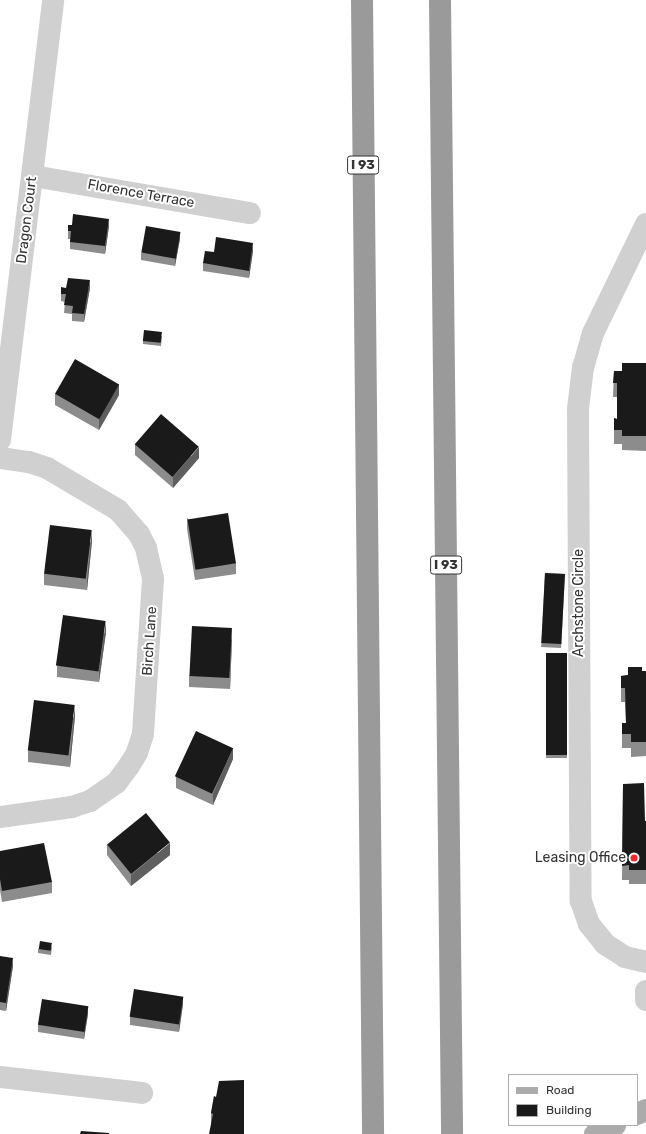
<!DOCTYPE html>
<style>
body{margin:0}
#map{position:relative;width:646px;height:1134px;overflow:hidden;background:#fff;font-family:Rubik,sans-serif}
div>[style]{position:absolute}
.minor>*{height:22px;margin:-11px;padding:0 11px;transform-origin:11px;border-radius:11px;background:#d0d0d0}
.major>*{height:22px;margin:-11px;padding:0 11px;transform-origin:11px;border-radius:11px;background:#ababab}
.highway>*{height:22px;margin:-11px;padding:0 11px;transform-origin:11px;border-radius:11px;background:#9a9a9a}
.wall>*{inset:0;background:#8c8c8c;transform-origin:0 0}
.shaded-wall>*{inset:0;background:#5f5f5f}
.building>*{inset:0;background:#1a1a1a;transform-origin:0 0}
.dots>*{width:11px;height:11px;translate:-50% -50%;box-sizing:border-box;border:2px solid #fff;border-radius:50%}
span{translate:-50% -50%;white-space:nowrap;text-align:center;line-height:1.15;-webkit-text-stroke:4px #fff;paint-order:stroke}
.shield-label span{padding:1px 3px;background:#fff;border:1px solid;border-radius:3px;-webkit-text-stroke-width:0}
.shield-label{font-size:13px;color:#333;font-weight:700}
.street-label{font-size:14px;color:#333}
.poi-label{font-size:14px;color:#333}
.right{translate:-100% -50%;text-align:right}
.legend{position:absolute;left:508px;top:1074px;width:130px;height:52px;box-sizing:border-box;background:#fff;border:1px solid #adadad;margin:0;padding:5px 7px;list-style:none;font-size:12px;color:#333}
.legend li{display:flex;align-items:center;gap:8px;height:20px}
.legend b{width:20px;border:1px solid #adadad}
</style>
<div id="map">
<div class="minor">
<div style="left:33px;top:176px;width:220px;rotate:9.7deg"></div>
<div style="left:646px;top:224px;width:121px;rotate:115.9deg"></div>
<div style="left:593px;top:333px;width:35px;rotate:106deg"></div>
<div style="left:583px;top:367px;width:42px;rotate:96.8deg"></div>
<div style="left:578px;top:409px;width:492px;rotate:89.7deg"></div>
<div style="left:581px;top:901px;width:24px;rotate:71deg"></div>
<div style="left:589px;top:924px;width:26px;rotate:51deg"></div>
<div style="left:605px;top:944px;width:24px;rotate:33deg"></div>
<div style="left:625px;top:957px;width:22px;rotate:13deg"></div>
<div style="left:0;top:440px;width:443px;rotate:-83.1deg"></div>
<div style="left:0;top:458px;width:29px;rotate:8deg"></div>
<div style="left:29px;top:462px;width:19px;rotate:18deg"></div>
<div style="left:47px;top:468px;width:82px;rotate:30.6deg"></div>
<div style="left:118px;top:510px;width:32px;rotate:49deg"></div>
<div style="left:139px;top:534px;width:16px;rotate:63deg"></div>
<div style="left:146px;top:548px;width:32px;rotate:77deg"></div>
<div style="left:153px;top:579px;width:155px;rotate:93.7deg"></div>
<div style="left:143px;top:734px;width:20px;rotate:108deg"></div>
<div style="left:137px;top:753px;width:15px;rotate:122deg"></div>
<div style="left:129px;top:766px;width:21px;rotate:127deg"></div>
<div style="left:116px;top:783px;width:32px;rotate:145deg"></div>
<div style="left:90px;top:801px;width:19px;rotate:162deg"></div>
<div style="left:72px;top:807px;width:73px;rotate:172.1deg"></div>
<div style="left:646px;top:991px;width:9px;rotate:90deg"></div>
<div style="left:0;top:1077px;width:143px;rotate:6.4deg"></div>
</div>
<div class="major">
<div style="left:637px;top:1114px;width:10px;rotate:-24deg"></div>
<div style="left:595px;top:1134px;width:22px;rotate:-24deg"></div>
</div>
<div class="highway">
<div style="left:362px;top:0;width:1134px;rotate:89.44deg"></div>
<div style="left:440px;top:0;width:1134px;rotate:89.39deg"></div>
</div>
<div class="wall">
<div style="clip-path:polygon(109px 226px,105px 254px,70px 249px,70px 239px,68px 239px,68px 231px)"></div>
<div style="clip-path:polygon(180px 239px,175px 266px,141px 260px,141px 253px)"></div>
<div style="clip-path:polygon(253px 251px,249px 278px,203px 271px,203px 263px,214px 252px)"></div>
<div style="clip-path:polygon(66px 288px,90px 288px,84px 322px,72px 321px,72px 314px,64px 313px,65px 302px,61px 301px,61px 294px)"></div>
<div style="clip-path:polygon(162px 336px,161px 346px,143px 344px,143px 341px)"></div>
<div style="clip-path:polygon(646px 363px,646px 451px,622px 450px,622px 444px,614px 444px,614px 418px,617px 419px,617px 397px,613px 397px,614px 371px,622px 371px)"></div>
<div style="clip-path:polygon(55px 394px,119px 395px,99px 430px,55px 405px)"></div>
<div style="clip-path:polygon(135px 444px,199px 458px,173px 488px,135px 455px)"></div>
<div style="clip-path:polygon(187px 518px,236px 563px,236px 574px,195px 580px,187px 529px)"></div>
<div style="clip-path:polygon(92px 541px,87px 590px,44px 585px,44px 574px)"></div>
<div style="left:545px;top:573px;width:20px;height:74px;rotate:3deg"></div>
<div style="clip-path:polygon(106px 632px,99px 682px,57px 677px,57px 666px)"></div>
<div style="clip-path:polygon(232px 639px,230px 689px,189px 687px,189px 676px)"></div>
<div style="left:546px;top:653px;width:21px;height:105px"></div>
<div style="clip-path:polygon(642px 671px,646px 671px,646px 756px,631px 757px,631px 748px,622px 748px,622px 723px,626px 723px,625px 702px,621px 702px,621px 676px,628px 675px)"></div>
<div style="clip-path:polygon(75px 716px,70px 767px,28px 762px,28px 751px)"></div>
<div style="clip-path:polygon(233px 759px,213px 805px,176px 788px,176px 777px)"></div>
<div style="clip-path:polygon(623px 784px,645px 821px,646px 821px,646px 884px,629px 884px,629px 880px,622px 880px)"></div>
<div style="clip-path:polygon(107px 844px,170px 855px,131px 886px,107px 855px)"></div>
<div style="clip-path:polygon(0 851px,52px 882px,52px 893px,2px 902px,0 890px)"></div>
<div style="clip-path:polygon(52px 947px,51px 955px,38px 953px,38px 949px)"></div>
<div style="clip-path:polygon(0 956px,13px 966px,6px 1011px,0 1010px)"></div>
<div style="clip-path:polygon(183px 1004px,179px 1032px,130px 1025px,130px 1017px)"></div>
<div style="clip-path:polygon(88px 1014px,84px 1039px,38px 1032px,38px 1025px)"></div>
<div style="clip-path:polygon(214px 1096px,244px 1134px,211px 1124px,211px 1113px)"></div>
</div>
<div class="shaded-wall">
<div style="clip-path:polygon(109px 219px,109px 226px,105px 254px,105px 246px)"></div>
<div style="clip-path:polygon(180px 232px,180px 239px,175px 266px,175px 259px)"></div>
<div style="clip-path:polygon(253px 243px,253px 251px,249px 278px,249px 271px)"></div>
<div style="clip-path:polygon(90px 280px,90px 288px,84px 322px,84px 314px)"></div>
<div style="clip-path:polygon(119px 384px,119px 395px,99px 430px,99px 419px)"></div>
<div style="clip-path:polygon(199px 447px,199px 458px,173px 488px,173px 477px)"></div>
<div style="clip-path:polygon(92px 530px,92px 541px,87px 590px,87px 579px)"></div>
<div style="clip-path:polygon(106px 621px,106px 632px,99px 682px,99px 671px)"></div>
<div style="clip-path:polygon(232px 628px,232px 639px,230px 689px,230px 678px)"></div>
<div style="clip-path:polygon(75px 705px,75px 716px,70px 767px,70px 756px)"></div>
<div style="clip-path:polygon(233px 748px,233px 759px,213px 805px,213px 794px)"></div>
<div style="clip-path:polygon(170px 843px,170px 855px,131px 886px,131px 875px)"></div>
<div style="clip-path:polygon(13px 958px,13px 966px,6px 1011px,6px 1003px)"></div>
<div style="clip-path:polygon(183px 997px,183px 1004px,179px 1032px,179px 1025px)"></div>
<div style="clip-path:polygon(88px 1006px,88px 1014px,84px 1039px,84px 1031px)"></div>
</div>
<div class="building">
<div style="clip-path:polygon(73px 214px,109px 219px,105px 246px,70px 242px,71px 231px,68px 231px,68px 225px,72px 225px)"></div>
<div style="left:146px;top:226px;width:35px;height:27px;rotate:10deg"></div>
<div style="clip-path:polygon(216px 237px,253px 243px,249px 271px,203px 263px,205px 251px,214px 252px)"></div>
<div style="clip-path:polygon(68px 278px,90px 280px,84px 314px,72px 313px,73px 306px,64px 305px,66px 294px,61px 294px,61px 287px,66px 288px)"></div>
<div style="left:144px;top:330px;width:18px;height:11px;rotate:6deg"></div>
<div style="left:75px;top:359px;width:51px;height:40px;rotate:30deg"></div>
<div style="clip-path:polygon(622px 363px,646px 363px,646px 436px,622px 436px,622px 430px,614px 430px,614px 418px,617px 419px,617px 383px,613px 383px,614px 371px,622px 371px)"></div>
<div style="left:161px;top:414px;width:50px;height:40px;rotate:41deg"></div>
<div style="left:228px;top:513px;width:51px;height:41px;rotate:81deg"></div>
<div style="left:50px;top:525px;width:42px;height:49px;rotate:7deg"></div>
<div style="left:545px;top:573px;width:20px;height:70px;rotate:3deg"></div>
<div style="left:63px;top:615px;width:43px;height:51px;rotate:8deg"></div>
<div style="left:192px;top:626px;width:40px;height:50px;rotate:3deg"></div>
<div style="left:546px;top:653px;width:21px;height:102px"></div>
<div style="clip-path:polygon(628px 667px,642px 667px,642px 671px,646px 671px,646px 742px,631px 742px,631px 734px,622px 734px,622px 723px,626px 723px,625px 688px,621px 688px,621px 676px,628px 675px)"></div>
<div style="left:34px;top:700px;width:41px;height:51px;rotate:7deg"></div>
<div style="left:196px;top:731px;width:41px;height:50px;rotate:25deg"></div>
<div style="clip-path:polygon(644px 783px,645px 821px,646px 821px,646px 870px,629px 870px,629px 865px,622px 866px,623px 784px)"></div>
<div style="left:146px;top:813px;width:38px;height:50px;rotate:51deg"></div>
<div style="clip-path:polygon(44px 843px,52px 882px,2px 891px,0 879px,0 851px)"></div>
<div style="left:40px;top:941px;width:12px;height:8px;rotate:9deg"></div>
<div style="clip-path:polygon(0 956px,13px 958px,6px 1003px,0 1002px)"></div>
<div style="left:134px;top:989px;width:50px;height:28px;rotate:9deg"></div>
<div style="left:42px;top:999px;width:47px;height:26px;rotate:9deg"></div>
<div style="clip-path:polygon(244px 1080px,244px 1134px,209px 1134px,213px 1114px,211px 1113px,214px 1096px,216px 1097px,219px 1081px)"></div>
<div style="clip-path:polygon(81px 1131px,109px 1133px,109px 1134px,80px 1134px)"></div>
</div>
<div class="dots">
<div style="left:634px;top:858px;background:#f72829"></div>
</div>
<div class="shield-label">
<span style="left:363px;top:165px">I 93</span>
<span style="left:446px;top:565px">I 93</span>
</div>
<div class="street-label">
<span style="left:141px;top:194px;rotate:10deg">Florence Terrace</span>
<span style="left:27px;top:220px;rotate:-83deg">Dragon Court</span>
<span style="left:579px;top:603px;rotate:-90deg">Archstone Circle</span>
<span style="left:150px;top:641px;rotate:-86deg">Birch Lane</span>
</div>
<div class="poi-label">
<span class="right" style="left:626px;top:858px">Leasing Office</span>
</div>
<ul class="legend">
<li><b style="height:5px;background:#ababab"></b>Road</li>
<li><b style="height:11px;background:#1a1a1a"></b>Building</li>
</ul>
</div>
